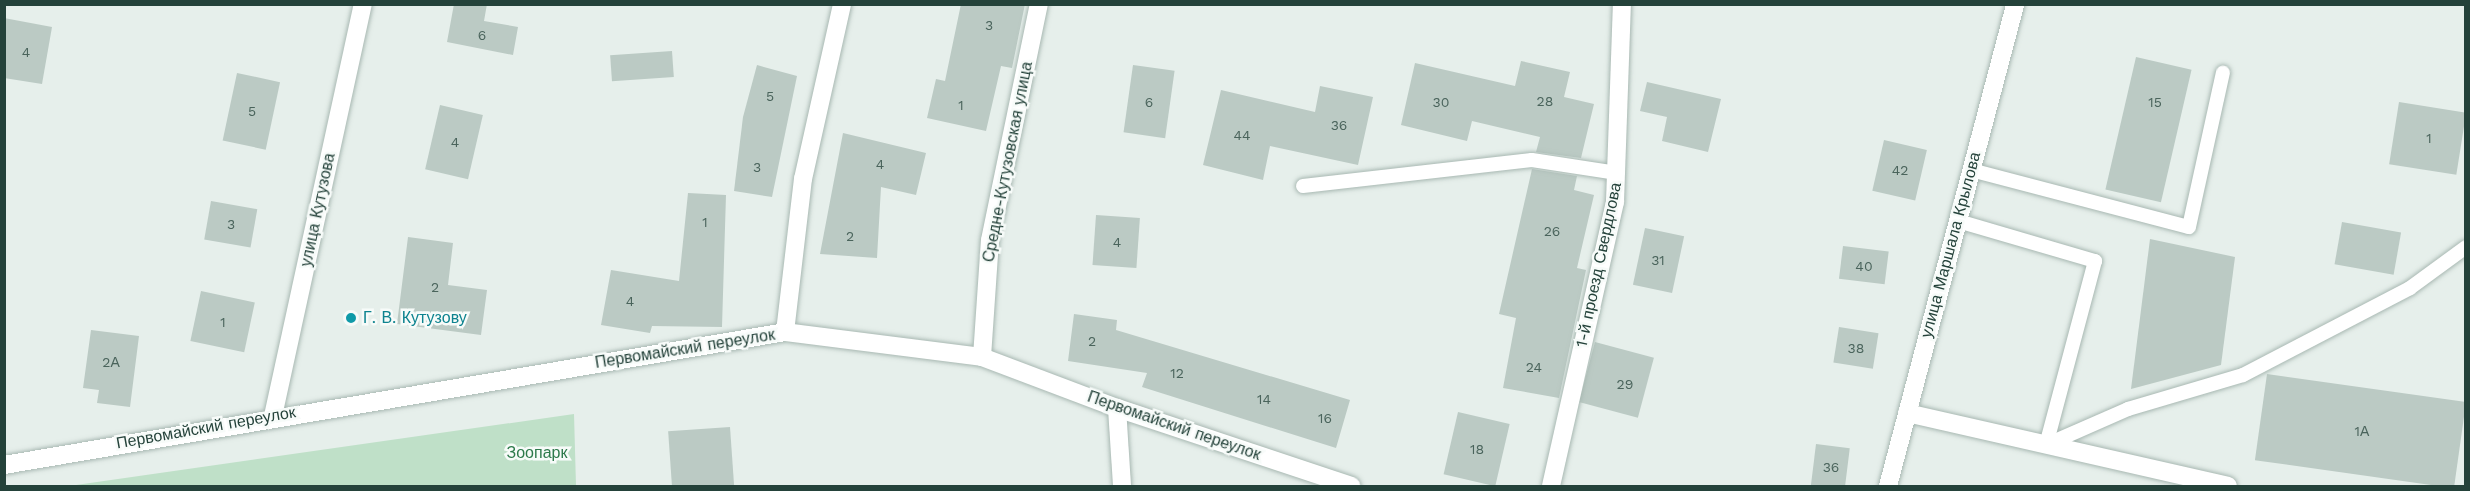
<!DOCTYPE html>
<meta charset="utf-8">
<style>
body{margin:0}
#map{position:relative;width:2470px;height:491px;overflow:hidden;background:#e6efeb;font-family:"Work Sans",sans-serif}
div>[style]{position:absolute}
.green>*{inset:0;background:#bfe0c8}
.building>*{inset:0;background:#bbcac4;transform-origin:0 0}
.roads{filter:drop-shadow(0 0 2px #a8b8b2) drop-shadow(0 0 2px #a8b8b2)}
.lane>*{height:14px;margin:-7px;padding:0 7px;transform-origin:7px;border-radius:7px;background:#fff}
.street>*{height:18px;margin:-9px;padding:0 9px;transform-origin:9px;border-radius:9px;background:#fff}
.dots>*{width:16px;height:16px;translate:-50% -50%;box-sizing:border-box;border:3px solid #f7fbf9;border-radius:50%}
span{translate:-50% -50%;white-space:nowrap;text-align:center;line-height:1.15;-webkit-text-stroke:5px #f7fbf9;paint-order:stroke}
.number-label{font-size:14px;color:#4a645c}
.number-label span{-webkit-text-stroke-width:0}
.street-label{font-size:16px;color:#24423a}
.culture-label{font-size:16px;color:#0d838f}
.left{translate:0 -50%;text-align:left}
.park-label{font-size:16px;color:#2d7a4b}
.frame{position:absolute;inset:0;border:6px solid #24423a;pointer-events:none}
</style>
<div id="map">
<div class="green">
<div style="clip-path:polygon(574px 414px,576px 486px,69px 486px)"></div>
</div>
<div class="building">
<div style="clip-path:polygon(454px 4px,487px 4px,484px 21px,518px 27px,513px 55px,447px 42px)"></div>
<div style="clip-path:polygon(961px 4px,1025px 4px,1012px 68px,1001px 66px,986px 131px,927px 118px,936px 79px,945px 81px)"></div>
<div style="clip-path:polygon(4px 18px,52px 27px,42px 84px,4px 78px)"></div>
<div style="left:672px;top:51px;width:26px;height:62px;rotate:86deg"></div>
<div style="left:2136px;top:57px;width:57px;height:136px;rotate:13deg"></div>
<div style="clip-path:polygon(1521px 61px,1570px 72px,1564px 97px,1594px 104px,1581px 158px,1536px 152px,1540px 137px,1472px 121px,1467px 141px,1401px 125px,1415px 63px,1515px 86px)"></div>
<div style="clip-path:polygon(757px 65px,797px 76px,772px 197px,734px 191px,743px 117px)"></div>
<div style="left:1133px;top:65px;width:42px;height:68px;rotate:8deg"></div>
<div style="left:237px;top:73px;width:44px;height:69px;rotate:12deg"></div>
<div style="clip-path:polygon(1647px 82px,1721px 99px,1708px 152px,1662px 141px,1667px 117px,1640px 111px)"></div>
<div style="clip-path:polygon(1320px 86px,1373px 97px,1358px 165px,1270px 146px,1263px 180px,1203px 165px,1221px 90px,1315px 112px)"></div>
<div style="left:2399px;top:102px;width:68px;height:63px;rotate:9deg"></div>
<div style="left:440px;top:105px;width:44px;height:66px;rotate:13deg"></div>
<div style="clip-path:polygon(843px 133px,926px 153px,916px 195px,881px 187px,877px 258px,820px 254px)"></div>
<div style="left:1884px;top:140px;width:44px;height:52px;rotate:13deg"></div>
<div style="clip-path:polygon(1532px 169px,1577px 176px,1574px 190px,1594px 195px,1577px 268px,1586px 270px,1559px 398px,1503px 388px,1516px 318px,1499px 314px)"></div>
<div style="clip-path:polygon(688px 193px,726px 195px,722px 327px,652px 326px,650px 333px,601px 325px,611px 270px,679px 281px)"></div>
<div style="left:211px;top:201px;width:47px;height:39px;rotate:10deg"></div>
<div style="left:1096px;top:215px;width:44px;height:50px;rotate:4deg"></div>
<div style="left:2342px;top:222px;width:60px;height:43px;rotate:10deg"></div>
<div style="left:1645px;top:228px;width:40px;height:58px;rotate:12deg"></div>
<div style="clip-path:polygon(408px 237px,453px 243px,448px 285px,487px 290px,481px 335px,397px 324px)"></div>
<div style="clip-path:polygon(2150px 239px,2235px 257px,2221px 365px,2131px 389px)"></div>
<div style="left:1843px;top:246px;width:46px;height:33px;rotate:7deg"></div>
<div style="left:201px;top:291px;width:55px;height:51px;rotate:12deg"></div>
<div style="clip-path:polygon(1074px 314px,1117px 320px,1116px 330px,1350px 400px,1336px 448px,1142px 387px,1147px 373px,1068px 361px)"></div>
<div style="left:1839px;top:327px;width:40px;height:36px;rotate:9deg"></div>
<div style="clip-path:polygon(91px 330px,139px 336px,130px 407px,97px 403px,99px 390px,83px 388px)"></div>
<div style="left:1595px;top:342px;width:61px;height:62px;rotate:15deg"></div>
<div style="left:2267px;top:374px;width:201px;height:87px;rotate:8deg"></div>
<div style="left:1458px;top:412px;width:53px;height:64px;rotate:13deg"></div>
<div style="left:730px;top:427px;width:59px;height:62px;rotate:86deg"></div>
<div style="left:1816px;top:444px;width:34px;height:42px;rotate:7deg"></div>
</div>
<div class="roads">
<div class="lane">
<div style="left:1971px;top:170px;width:225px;rotate:14.7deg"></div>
<div style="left:2189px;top:227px;width:158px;rotate:-77.6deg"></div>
<div style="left:1303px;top:186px;width:230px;rotate:-6.5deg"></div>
<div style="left:1532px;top:160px;width:86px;rotate:8.7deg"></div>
<div style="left:1958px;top:221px;width:143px;rotate:16.3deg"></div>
<div style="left:2095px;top:261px;width:190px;rotate:104.9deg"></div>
<div style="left:2046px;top:445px;width:90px;rotate:-23.7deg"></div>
<div style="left:2128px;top:409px;width:120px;rotate:-16.5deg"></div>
<div style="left:2243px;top:375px;width:188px;rotate:-27.5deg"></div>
<div style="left:2410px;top:288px;width:69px;rotate:-36.2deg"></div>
</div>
<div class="street">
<div style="left:785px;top:332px;width:154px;rotate:-83.3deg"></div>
<div style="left:803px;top:179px;width:179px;rotate:-77.4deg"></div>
<div style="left:982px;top:357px;width:117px;rotate:-86.1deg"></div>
<div style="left:990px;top:240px;width:241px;rotate:-78.3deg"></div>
<div style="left:1117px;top:408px;width:78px;rotate:86.3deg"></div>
<div style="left:1907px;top:413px;width:329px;rotate:12.8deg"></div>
<div style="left:273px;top:416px;width:422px;rotate:-77.7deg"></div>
<div style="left:4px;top:465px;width:792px;rotate:-9.66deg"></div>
<div style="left:785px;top:332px;width:199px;rotate:7.2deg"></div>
<div style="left:982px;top:357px;width:144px;rotate:20.7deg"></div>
<div style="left:1117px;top:408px;width:247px;rotate:18.4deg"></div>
<div style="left:1551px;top:486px;width:291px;rotate:-77.3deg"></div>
<div style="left:1615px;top:202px;width:198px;rotate:-88deg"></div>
<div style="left:1888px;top:486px;width:498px;rotate:-75.2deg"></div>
</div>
</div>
<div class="dots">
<div style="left:351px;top:318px;background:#0f9aa8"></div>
</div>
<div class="number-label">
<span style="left:989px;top:25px">3</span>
<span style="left:482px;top:35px">6</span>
<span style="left:26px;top:52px">4</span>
<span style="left:770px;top:96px">5</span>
<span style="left:1545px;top:101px">28</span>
<span style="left:1149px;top:102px">6</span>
<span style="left:1441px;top:102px">30</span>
<span style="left:2155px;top:102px">15</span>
<span style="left:961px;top:105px">1</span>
<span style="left:252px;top:111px">5</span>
<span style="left:1339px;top:125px">36</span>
<span style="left:1242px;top:135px">44</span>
<span style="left:2429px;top:138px">1</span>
<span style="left:455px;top:142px">4</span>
<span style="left:880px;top:164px">4</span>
<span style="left:757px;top:167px">3</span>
<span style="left:1900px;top:170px">42</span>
<span style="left:705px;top:222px">1</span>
<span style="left:231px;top:224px">3</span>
<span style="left:1552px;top:231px">26</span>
<span style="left:850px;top:236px">2</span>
<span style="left:1117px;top:242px">4</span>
<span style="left:1658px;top:260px">31</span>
<span style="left:1864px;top:266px">40</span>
<span style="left:435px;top:287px">2</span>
<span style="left:630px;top:301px">4</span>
<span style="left:223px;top:322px">1</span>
<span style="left:1092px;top:341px">2</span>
<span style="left:1856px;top:348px">38</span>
<span style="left:111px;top:362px">2А</span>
<span style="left:1534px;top:367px">24</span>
<span style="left:1177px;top:373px">12</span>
<span style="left:1625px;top:384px">29</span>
<span style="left:1264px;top:399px">14</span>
<span style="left:1325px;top:418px">16</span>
<span style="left:2362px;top:431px">1А</span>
<span style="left:1477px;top:449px">18</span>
<span style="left:1831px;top:467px">36</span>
</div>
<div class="street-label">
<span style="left:1008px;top:162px;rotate:-79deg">Средне-Кутузовская улица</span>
<span style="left:318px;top:210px;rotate:-78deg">улица Кутузова</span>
<span style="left:1951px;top:245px;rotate:-75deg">улица Маршала Крылова</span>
<span style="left:1599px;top:265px;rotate:-78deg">1-й проезд Свердлова</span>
<span style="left:685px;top:349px;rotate:-9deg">Первомайский переулок</span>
<span style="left:1174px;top:426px;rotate:19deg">Первомайский переулок</span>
<span style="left:206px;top:428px;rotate:-10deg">Первомайский переулок</span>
</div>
<div class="culture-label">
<span class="left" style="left:363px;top:318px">Г. В. Кутузову</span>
</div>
<div class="park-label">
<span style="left:537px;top:453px">Зоопарк</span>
</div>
<div class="frame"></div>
</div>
